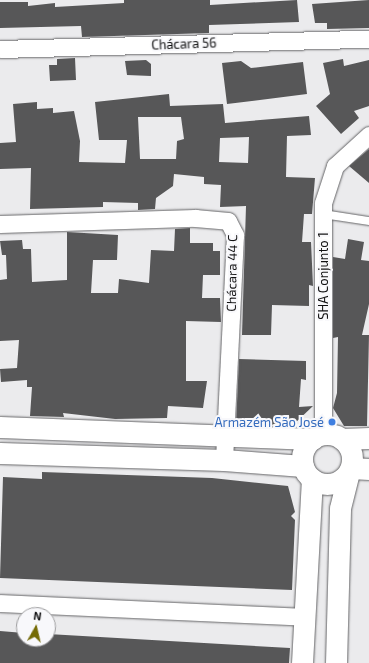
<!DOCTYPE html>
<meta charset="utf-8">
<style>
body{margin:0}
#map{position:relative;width:369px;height:663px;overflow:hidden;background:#ebebed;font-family:"Exo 2",sans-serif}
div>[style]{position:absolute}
.building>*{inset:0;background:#575758}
.roads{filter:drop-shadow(0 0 1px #656567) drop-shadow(0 0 1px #656567)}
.service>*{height:8px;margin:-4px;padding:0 4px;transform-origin:4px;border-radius:4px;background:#fff}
.minor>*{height:17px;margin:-8.5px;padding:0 8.5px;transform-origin:8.5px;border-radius:8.5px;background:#fff}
.tertiary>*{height:21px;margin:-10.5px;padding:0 10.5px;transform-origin:10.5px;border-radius:10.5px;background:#fff}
.tertiary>.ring{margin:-10.5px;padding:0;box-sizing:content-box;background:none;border:21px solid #fff;border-radius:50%}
.dots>*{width:11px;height:11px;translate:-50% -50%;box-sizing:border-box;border:2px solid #f8f8fb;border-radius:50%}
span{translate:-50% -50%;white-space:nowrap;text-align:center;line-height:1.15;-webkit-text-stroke:4px #f8f8fb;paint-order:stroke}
.street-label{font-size:13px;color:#111112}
.shop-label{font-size:13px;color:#366cbe}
.right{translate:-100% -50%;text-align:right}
.north{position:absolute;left:16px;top:607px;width:40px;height:40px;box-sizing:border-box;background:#f8f8fb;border:1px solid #9c9c9e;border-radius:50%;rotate:8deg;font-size:11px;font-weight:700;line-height:16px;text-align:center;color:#111112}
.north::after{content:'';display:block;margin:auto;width:14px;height:18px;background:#756b05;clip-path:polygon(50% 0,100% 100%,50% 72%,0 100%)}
</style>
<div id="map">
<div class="building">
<div style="clip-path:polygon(124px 0,210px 0,210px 5px,297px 0,299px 22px,209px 25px,209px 33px,82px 37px,81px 26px,0 28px,0 2px,28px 2px,28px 6px,55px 3px,55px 7px,124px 3px)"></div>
<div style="clip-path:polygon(369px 0,369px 28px,327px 29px,327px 23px,315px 23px,312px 4px)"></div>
<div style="clip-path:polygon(75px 58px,76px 80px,50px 81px,49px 65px,57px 65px,57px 59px)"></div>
<div style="clip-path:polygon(343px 59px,344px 66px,369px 60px,369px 106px,354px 111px,359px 118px,341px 134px,316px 106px,330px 94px,323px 63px)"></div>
<div style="clip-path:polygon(146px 60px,151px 64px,151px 76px,127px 75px,125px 61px)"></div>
<div style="clip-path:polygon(241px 61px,251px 68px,303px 62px,307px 94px,227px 104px,222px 63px)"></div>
<div style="clip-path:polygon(evenodd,169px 94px,170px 106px,223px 104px,225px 123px,309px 116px,311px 135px,287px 136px,286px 177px,315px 178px,312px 214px,304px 214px,302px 242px,311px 242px,313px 286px,309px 285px,309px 306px,272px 305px,271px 335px,242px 335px,246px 206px,220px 207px,221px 185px,204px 184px,204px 177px,174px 174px,173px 186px,156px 198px,155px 209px,138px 210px,138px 203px,103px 202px,103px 207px,30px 209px,31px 168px,0 169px,0 143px,16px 142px,13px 104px,37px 102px,37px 109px,53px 108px,53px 113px,74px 111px,80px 141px,79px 162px,125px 163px,127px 140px,99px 140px,95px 102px,169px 94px,138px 117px,181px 117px,184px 139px,177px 141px,176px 159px,140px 159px,138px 117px,169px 94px,249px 137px,248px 163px,219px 162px,220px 138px,249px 137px)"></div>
<div style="clip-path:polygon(369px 149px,369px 183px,349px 166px)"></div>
<div style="clip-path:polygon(190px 228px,190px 243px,213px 243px,213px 251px,220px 251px,220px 275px,203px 275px,202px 298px,220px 298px,221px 322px,186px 321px,186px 381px,207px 381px,203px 408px,168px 406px,167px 418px,115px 419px,63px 413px,64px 417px,30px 416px,32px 387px,27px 387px,27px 380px,1px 382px,0 369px,17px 368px,19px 340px,0 341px,0 280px,7px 279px,6px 255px,2px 255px,0 241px,22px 240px,23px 249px,31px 249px,32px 282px,67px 280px,67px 232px,118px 235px,117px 260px,93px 260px,91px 293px,118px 293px,119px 279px,149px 283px,151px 250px,174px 251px,175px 229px)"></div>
<div style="clip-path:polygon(348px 239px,364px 242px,361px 260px,369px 261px,369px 304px,362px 335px,369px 335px,367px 426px,344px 426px,333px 408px,337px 393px,338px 337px,333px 338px,333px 257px,345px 259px)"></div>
<div style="clip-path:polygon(239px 359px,306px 361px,306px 380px,301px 379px,299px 407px,313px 406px,293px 425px,236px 424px)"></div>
<div style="clip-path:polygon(42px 472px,212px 478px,288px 486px,295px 512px,291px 516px,295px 520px,292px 590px,0 578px,3px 477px,42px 479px)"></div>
<div style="clip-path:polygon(0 631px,24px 633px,23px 639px,48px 639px,48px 634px,290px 648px,289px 663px,0 663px)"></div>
</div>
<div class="roads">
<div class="service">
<div style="left:323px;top:214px;width:47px;rotate:8.7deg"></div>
</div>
<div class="minor">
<div style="left:0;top:49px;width:369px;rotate:-1.6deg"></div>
<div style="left:0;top:224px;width:195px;rotate:-1.8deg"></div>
<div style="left:195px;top:218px;width:33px;rotate:5deg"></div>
<div style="left:228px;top:221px;width:16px;rotate:63deg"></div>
<div style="left:235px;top:235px;width:225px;rotate:92.8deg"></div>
<div style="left:323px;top:435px;width:232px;rotate:-90deg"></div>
<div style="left:323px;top:203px;width:39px;rotate:-72deg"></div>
<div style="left:335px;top:166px;width:46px;rotate:-42.4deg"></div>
<div style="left:0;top:603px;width:303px;rotate:2.6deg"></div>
</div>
<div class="tertiary">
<div style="left:0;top:427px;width:313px;rotate:2.2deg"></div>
<div class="ring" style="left:302px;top:434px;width:29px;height:29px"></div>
<div style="left:342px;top:439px;width:27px;rotate:-2deg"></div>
<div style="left:0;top:453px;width:224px;rotate:1.8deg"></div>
<div style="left:224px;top:460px;width:79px;rotate:4.3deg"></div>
<div style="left:351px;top:468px;width:18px;rotate:3deg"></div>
<div style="left:302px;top:663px;width:184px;rotate:-86.9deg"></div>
<div style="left:336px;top:663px;width:155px;rotate:-88.5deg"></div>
<div style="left:340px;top:508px;width:37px;rotate:-76deg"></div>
</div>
</div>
<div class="dots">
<div style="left:332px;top:422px;background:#3f7fe0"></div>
</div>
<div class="street-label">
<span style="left:184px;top:44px;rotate:-2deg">Chácara 56</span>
<span style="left:232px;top:273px;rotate:-89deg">Chácara 44 C</span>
<span style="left:323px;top:276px;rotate:-90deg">SHA Conjunto 1</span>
</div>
<div class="shop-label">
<span class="right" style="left:324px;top:422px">Armazém São José</span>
</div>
<div class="north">N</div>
</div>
